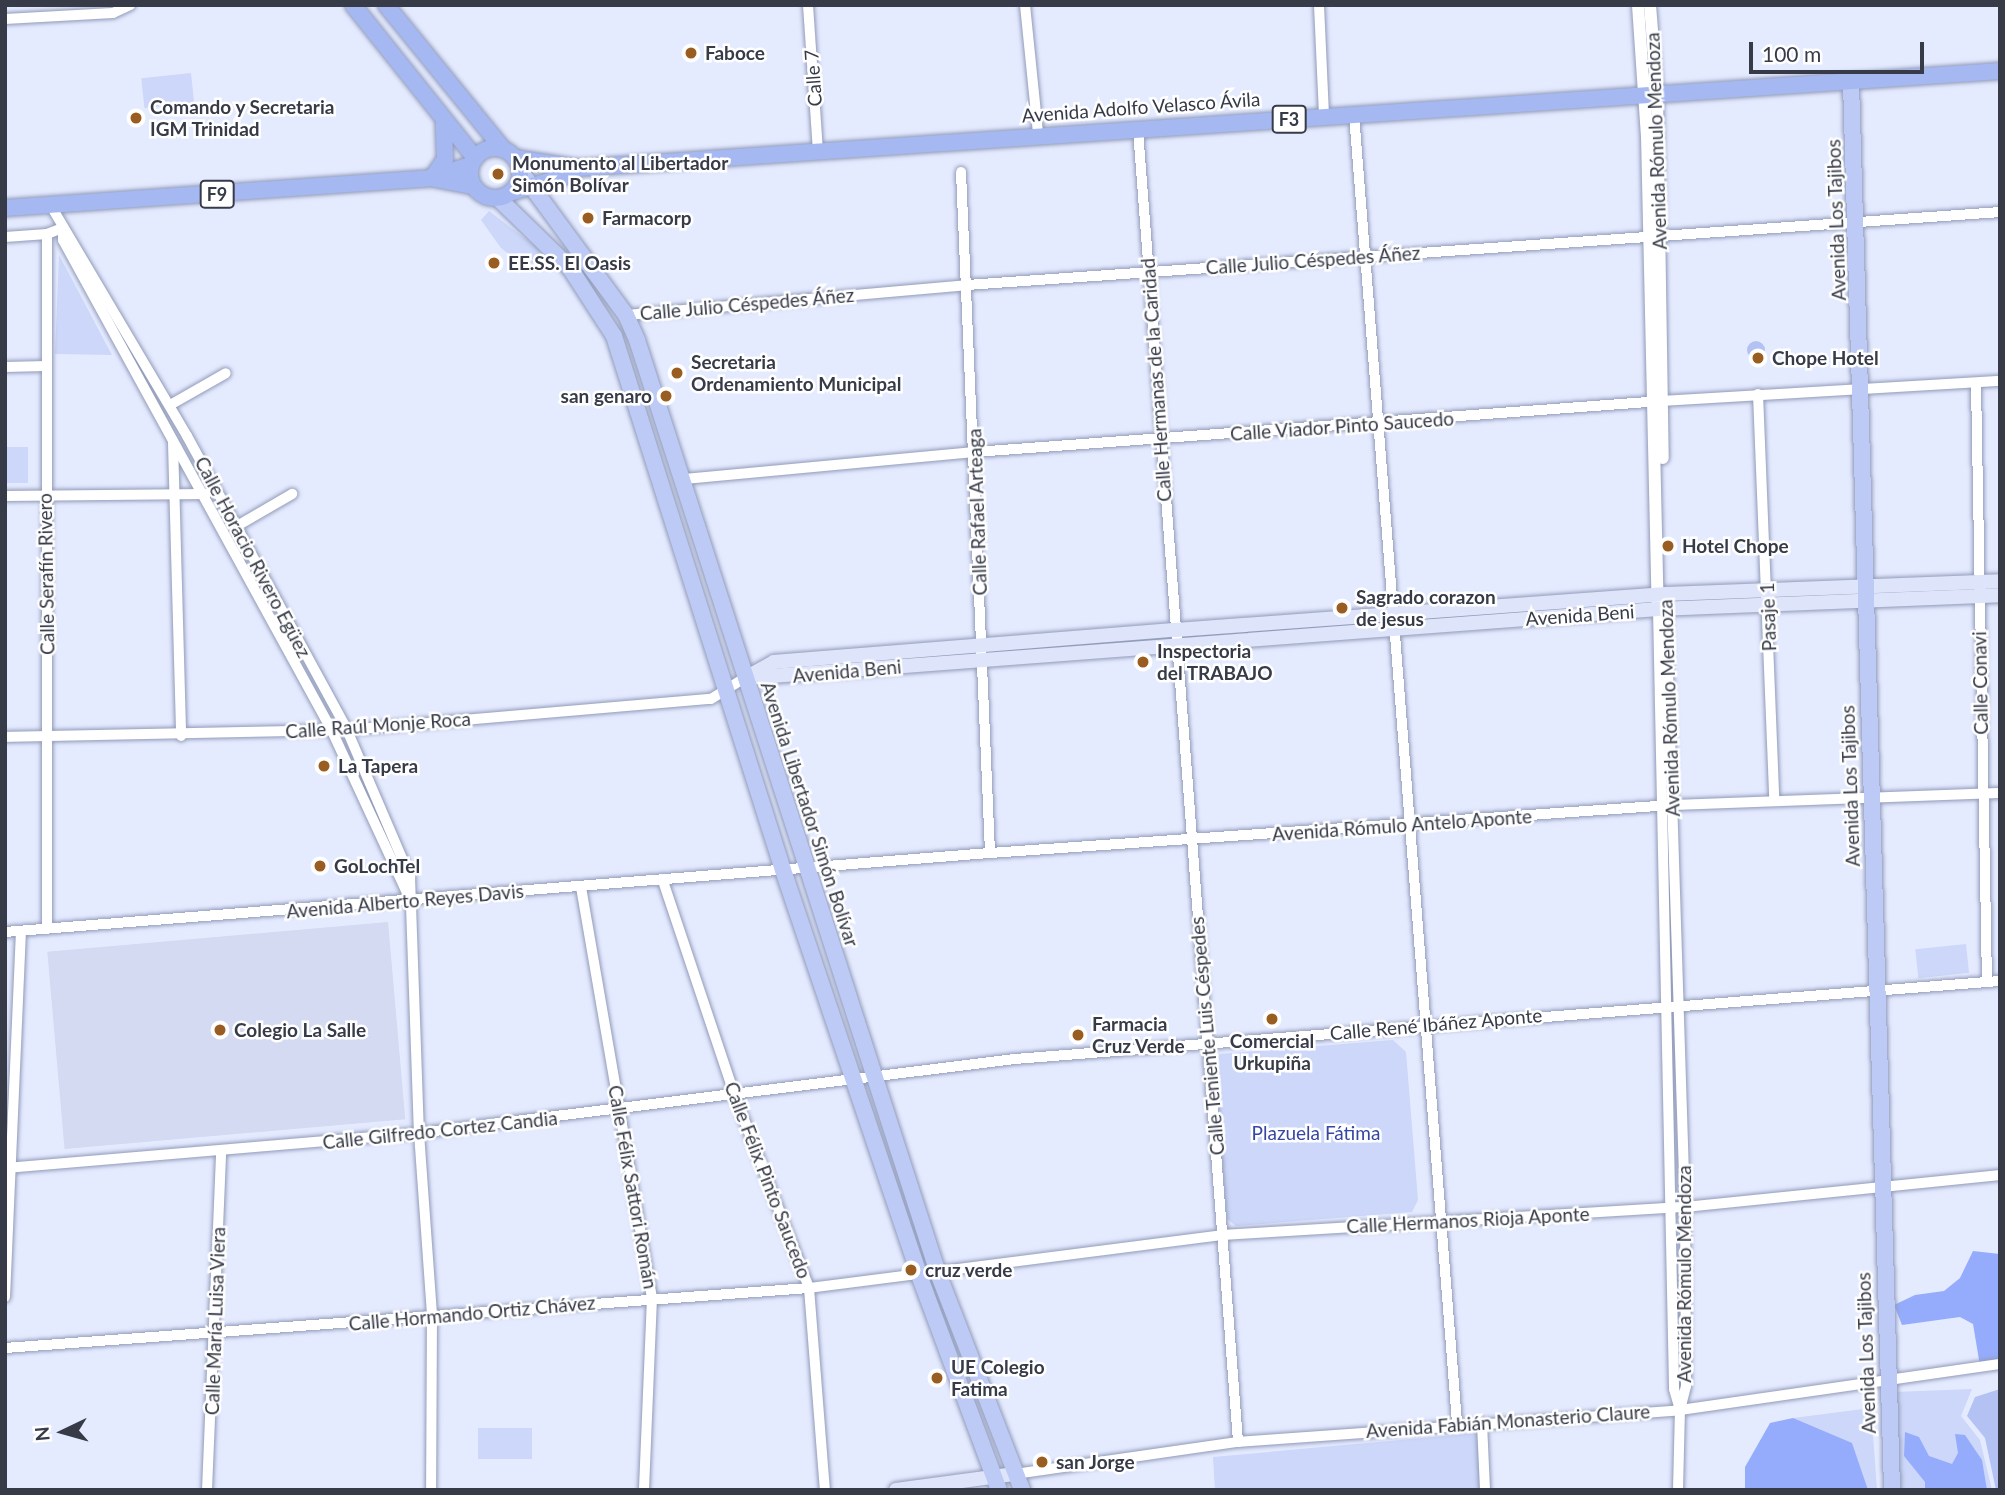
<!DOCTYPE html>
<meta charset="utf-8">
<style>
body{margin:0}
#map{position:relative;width:2005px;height:1495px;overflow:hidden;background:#e5ebff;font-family:Lato,sans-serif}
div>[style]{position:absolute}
.built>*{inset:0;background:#d3daf1;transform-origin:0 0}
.green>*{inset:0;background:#ccd7f9;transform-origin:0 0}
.forest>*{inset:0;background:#95acfc}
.water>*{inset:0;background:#b3c2f3}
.round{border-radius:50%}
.roads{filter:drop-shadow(0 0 2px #919bb9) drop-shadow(0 0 2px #919bb9)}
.minor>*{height:10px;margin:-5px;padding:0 5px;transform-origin:5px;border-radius:5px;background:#fff}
.tertiary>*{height:12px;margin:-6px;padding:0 6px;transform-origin:6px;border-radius:6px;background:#fff}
.secondary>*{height:14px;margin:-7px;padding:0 7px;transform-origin:7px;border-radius:7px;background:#dee4fa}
.primary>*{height:16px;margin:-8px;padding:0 8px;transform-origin:8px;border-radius:8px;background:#bccaf5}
.trunk>*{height:16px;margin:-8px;padding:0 8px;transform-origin:8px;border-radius:8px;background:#a6b8f2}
.trunk>.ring{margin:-8px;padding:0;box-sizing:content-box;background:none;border:16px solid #a6b8f2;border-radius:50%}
.dots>*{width:19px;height:19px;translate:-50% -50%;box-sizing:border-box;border:4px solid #fff;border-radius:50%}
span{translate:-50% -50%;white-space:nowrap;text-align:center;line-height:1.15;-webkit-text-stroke:5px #fff;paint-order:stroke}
.shield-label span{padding:2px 5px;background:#fff;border:2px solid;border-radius:5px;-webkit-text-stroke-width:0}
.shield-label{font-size:18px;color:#373b48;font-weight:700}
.poi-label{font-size:19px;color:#373b48;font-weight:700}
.left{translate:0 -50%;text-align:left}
.right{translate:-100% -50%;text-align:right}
.street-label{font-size:19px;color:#373b48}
.park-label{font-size:19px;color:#3647a3}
.frame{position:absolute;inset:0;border:7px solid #373b48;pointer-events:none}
.north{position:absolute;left:28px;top:1397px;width:70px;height:70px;-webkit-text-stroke:5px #fff;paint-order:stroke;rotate:265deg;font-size:19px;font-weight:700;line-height:28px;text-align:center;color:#373b48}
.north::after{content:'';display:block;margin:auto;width:24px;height:32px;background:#373b48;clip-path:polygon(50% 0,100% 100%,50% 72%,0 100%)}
.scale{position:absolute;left:1749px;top:42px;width:175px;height:32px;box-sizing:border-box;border:4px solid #373b48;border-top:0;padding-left:9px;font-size:21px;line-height:24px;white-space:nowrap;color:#373b48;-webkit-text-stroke:5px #fff;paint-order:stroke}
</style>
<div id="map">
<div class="built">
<div style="left:388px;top:922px;width:198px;height:342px;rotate:85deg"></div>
</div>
<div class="green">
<div style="left:191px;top:73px;width:30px;height:50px;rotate:84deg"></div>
<div style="clip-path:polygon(489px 211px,535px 246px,546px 258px,543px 263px,521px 264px,501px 248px,481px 220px)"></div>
<div style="clip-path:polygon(59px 255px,112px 355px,55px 354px)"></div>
<div style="left:28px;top:447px;width:36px;height:23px;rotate:90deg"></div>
<div style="left:1966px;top:944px;width:29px;height:51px;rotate:84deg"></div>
<div style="clip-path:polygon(1393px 1040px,1406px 1052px,1418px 1200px,1412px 1212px,1236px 1226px,1227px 1219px,1213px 1063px,1220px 1054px)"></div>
<div style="clip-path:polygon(1972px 1389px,1961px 1416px,1980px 1440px,1992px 1490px,1899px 1490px,1893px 1392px)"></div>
<div style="clip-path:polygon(1871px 1408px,1877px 1489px,1843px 1490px,1793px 1418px)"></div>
<div style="left:478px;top:1428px;width:54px;height:31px"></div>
<div style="clip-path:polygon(1478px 1433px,1480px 1490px,1215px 1490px,1213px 1457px)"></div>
</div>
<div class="forest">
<div style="clip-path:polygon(1973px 1251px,2000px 1254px,2000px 1363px,1980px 1366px,1973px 1324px,1960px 1317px,1902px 1325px,1894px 1305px,1915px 1295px,1944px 1291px,1960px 1278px)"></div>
<div style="clip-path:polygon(1793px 1418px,1852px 1443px,1868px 1490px,1745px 1490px,1745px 1467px,1770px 1423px)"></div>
<div style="clip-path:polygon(1905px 1432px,1919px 1437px,1929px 1456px,1952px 1464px,1958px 1453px,1955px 1434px,1965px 1435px,1982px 1460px,1987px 1490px,1925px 1490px,1925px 1482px,1904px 1456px)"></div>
</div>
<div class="water">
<div class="round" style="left:1747px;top:341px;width:18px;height:18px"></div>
<div style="clip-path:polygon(2000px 1389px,2000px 1490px,1996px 1490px,1985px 1438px,1967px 1416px,1975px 1397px)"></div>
</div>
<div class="roads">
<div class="minor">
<div style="left:808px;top:5px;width:145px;rotate:86.1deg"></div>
<div style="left:1025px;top:5px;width:130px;rotate:84.2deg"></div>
<div style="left:1319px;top:5px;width:111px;rotate:87.4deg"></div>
<div style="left:5px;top:19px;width:108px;rotate:-3.2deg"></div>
<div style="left:113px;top:13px;width:19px;rotate:-25deg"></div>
<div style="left:1354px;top:114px;width:1314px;rotate:85.5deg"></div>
<div style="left:1138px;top:130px;width:1316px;rotate:85.64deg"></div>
<div style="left:961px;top:172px;width:682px;rotate:87.56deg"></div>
<div style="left:51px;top:206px;width:267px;rotate:59.4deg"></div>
<div style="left:187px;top:436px;width:335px;rotate:61.4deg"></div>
<div style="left:347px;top:730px;width:160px;rotate:66.8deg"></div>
<div style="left:410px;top:877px;width:256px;rotate:88deg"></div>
<div style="left:419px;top:1133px;width:182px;rotate:85.9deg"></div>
<div style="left:432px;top:1315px;width:175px;rotate:90.3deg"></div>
<div style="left:63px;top:228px;width:12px;rotate:90deg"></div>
<div style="left:63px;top:240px;width:558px;rotate:61.27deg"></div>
<div style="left:331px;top:729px;width:185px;rotate:65.1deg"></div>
<div style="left:5px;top:237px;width:42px;rotate:-4.1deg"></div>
<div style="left:626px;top:315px;width:342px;rotate:-5deg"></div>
<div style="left:967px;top:285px;width:1036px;rotate:-4.04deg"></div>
<div style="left:5px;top:367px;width:41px;rotate:-1.4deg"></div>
<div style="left:1976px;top:383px;width:599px;rotate:88.95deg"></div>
<div style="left:1758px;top:394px;width:405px;rotate:87.7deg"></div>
<div style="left:170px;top:405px;width:64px;rotate:-29.7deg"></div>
<div style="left:173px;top:443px;width:293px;rotate:88.4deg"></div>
<div style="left:684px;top:479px;width:292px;rotate:-5.3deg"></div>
<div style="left:975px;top:452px;width:689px;rotate:-4.25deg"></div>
<div style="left:1662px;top:401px;width:339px;rotate:-3.4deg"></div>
<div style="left:5px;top:496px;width:201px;rotate:-0.6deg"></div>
<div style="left:237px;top:526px;width:64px;rotate:-30.2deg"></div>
<div style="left:1658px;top:609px;width:780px;rotate:88.82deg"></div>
<div style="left:1674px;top:1389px;width:22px;rotate:74deg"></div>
<div style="left:1680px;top:1410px;width:25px;rotate:-76deg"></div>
<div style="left:1686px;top:1386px;width:179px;rotate:-90.3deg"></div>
<div style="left:1685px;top:1207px;width:598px;rotate:-91.82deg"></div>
<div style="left:5px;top:737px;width:342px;rotate:-1.2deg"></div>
<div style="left:347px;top:730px;width:365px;rotate:-4.9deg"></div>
<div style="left:711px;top:699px;width:40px;rotate:-32deg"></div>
<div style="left:663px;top:881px;width:227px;rotate:71.5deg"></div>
<div style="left:735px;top:1096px;width:206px;rotate:68.9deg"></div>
<div style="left:809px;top:1288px;width:203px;rotate:85.5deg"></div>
<div style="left:581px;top:887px;width:417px;rotate:80.2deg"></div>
<div style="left:652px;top:1298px;width:192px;rotate:92.4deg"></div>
<div style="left:47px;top:929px;width:695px;rotate:-90deg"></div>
<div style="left:47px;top:234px;width:17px;rotate:-21deg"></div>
<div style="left:5px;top:932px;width:988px;rotate:-4.59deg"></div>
<div style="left:990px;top:853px;width:684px;rotate:-4.03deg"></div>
<div style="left:1672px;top:805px;width:328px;rotate:-2.1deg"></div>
<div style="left:5px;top:1168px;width:415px;rotate:-4.8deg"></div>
<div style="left:419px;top:1133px;width:601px;rotate:-7.08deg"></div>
<div style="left:1015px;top:1059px;width:988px;rotate:-4.53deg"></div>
<div style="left:5px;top:1297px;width:366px;rotate:-87.5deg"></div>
<div style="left:5px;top:1348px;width:806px;rotate:-4.27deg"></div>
<div style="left:809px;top:1288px;width:417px;rotate:-7.3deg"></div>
<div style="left:1223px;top:1235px;width:463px;rotate:-3.5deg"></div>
<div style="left:1685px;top:1207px;width:317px;rotate:-5.8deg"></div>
<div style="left:1482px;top:1423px;width:67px;rotate:87.4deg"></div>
<div style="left:1015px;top:1474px;width:225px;rotate:-8.2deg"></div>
<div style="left:1238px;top:1442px;width:443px;rotate:-4.1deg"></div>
<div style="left:1680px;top:1410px;width:323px;rotate:-8.2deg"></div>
<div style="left:207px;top:1490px;width:338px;rotate:-87.6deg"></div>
<div style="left:1678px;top:1490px;width:80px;rotate:-88.6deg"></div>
</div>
<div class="tertiary">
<div style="left:1638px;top:5px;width:131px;rotate:86.1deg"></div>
<div style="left:1647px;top:136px;width:467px;rotate:88.7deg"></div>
<div style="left:1650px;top:5px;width:89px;rotate:85.5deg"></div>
<div style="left:1657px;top:94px;width:364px;rotate:89.1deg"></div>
</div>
<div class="secondary">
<div style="left:745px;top:678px;width:33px;rotate:-29deg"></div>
<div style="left:774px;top:662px;width:403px;rotate:-4.6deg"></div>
<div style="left:1176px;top:630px;width:491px;rotate:-4.2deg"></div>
<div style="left:1666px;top:594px;width:334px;rotate:-2.2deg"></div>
<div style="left:745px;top:678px;width:916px;rotate:-4.32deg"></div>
<div style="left:1658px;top:609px;width:342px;rotate:-2.3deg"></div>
<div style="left:896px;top:1490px;width:120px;rotate:-7.7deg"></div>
</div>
<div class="primary">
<div style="left:1851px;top:82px;width:1409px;rotate:88.33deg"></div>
<div style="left:521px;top:172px;width:177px;rotate:53.7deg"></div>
<div style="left:626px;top:315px;width:27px;rotate:66deg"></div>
<div style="left:637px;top:340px;width:980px;rotate:72.12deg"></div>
<div style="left:938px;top:1273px;width:233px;rotate:68.8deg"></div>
<div style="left:499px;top:199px;width:99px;rotate:44.2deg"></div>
<div style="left:570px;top:268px;width:81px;rotate:57.1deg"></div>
<div style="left:614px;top:336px;width:560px;rotate:72.44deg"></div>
<div style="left:783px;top:870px;width:427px;rotate:71.4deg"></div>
<div style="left:919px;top:1275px;width:229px;rotate:69.6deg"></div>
</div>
<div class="trunk">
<div style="left:353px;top:5px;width:196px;rotate:51.4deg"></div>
<div style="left:386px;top:5px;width:186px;rotate:50.9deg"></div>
<div class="ring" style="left:470px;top:148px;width:34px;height:34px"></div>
<div style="left:515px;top:158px;width:64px;rotate:9deg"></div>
<div style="left:578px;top:168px;width:1425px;rotate:-3.9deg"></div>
<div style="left:434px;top:175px;width:19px;rotate:-55deg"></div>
<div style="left:445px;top:159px;width:36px;rotate:-92deg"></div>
<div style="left:430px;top:178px;width:44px;rotate:10.5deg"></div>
<div style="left:512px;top:192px;width:53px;rotate:-16.4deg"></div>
<div style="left:563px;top:177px;width:17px;rotate:-31deg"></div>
<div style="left:5px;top:208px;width:426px;rotate:-4deg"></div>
<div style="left:430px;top:178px;width:43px;rotate:-17.6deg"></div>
</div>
</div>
<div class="dots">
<div style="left:691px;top:53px;background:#9a5d21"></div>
<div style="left:136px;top:118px;background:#9a5d21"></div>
<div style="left:498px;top:174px;background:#9a5d21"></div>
<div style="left:588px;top:218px;background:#9a5d21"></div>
<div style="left:494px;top:263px;background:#9a5d21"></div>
<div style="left:1758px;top:358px;background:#9a5d21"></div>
<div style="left:677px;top:373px;background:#9a5d21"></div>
<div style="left:666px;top:396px;background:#9a5d21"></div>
<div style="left:1668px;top:546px;background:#9a5d21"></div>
<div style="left:1342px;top:608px;background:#9a5d21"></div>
<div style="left:1143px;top:662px;background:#9a5d21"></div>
<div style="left:324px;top:766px;background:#9a5d21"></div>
<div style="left:320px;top:866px;background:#9a5d21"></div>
<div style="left:1272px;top:1019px;background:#9a5d21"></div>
<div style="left:220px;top:1030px;background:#9a5d21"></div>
<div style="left:1078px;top:1035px;background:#9a5d21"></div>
<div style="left:911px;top:1270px;background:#9a5d21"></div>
<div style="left:937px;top:1378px;background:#9a5d21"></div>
<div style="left:1042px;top:1462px;background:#9a5d21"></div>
</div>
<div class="shield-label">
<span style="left:1289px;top:119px">F3</span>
<span style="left:217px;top:194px">F9</span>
</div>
<div class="poi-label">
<span class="left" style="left:705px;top:53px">Faboce</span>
<span class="left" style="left:150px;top:118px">Comando y Secretaria<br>IGM Trinidad</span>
<span class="left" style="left:512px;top:174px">Monumento al Libertador<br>Simón Bolívar</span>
<span class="left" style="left:602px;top:218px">Farmacorp</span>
<span class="left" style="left:508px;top:263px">EE.SS. El Oasis</span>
<span class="left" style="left:1772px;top:358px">Chope Hotel</span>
<span class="left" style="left:691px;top:373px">Secretaria<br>Ordenamiento Municipal</span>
<span class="right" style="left:652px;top:396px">san genaro</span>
<span class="left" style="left:1682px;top:546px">Hotel Chope</span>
<span class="left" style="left:1356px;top:608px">Sagrado corazon<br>de jesus</span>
<span class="left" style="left:1157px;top:662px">Inspectoria<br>del TRABAJO</span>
<span class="left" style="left:338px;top:766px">La Tapera</span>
<span class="left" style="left:334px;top:866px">GoLochTel</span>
<span class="left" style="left:1092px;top:1035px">Farmacia<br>Cruz Verde</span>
<span class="left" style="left:234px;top:1030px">Colegio La Salle</span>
<span style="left:1272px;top:1052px">Comercial<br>Urkupiña</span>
<span class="left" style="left:925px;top:1270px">cruz verde</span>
<span class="left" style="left:951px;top:1378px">UE Colegio<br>Fatima</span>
<span class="left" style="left:1056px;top:1462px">san Jorge</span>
</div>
<div class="street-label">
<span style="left:813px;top:78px;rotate:-94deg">Calle 7</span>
<span style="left:1141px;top:107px;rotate:-4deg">Avenida Adolfo Velasco Ávila</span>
<span style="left:1656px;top:141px;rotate:-92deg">Avenida Rómulo Mendoza</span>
<span style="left:1836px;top:220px;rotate:-92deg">Avenida Los Tajibos</span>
<span style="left:1313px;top:260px;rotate:-4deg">Calle Julio Céspedes Áñez</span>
<span style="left:747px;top:304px;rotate:-5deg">Calle Julio Céspedes Áñez</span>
<span style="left:1156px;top:380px;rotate:-94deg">Calle Hermanas de la Caridad</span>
<span style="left:1342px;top:426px;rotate:-4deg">Calle Viador Pinto Saucedo</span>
<span style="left:977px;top:512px;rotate:-92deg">Calle Rafael Arteaga</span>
<span style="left:253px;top:557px;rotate:62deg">Calle Horacio Rivero Egüez</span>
<span style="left:46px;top:574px;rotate:-91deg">Calle Serafín Rivero</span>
<span style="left:1580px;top:615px;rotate:-4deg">Avenida Beni</span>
<span style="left:1768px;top:617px;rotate:-92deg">Pasaje 1</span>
<span style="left:847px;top:671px;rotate:-5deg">Avenida Beni</span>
<span style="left:1980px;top:683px;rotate:-91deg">Calle Conavi</span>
<span style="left:1669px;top:708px;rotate:-92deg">Avenida Rómulo Mendoza</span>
<span style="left:378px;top:725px;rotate:-4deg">Calle Raúl Monje Roca</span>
<span style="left:1850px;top:786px;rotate:-92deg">Avenida Los Tajibos</span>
<span style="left:810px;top:814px;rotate:72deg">Avenida Libertador Simón Bolívar</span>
<span style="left:1402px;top:825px;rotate:-4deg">Avenida Rómulo Antelo Aponte</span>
<span style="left:405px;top:901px;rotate:-5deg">Avenida Alberto Reyes Davis</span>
<span style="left:1436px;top:1024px;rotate:-5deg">Calle René Ibáñez Aponte</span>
<span style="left:1207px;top:1036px;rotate:-95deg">Calle Teniente Luis Céspedes</span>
<span style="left:440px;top:1130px;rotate:-6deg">Calle Gilfredo Cortez Candia</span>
<span style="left:768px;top:1180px;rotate:69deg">Calle Félix Pinto Saucedo</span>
<span style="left:633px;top:1187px;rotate:80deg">Calle Félix Sattori Román</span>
<span style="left:1468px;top:1220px;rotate:-3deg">Calle Hermanos Rioja Aponte</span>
<span style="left:1684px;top:1274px;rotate:-90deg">Avenida Rómulo Mendoza</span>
<span style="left:472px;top:1313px;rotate:-5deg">Calle Hormando Ortiz Chávez</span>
<span style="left:215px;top:1321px;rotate:-88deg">Calle María Luisa Viera</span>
<span style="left:1866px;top:1353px;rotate:-92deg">Avenida Los Tajibos</span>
<span style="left:1508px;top:1421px;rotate:-4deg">Avenida Fabián Monasterio Claure</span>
</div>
<div class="park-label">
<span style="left:1316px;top:1133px">Plazuela Fátima</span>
</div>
<div class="frame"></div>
<div class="north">N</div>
<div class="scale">100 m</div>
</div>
